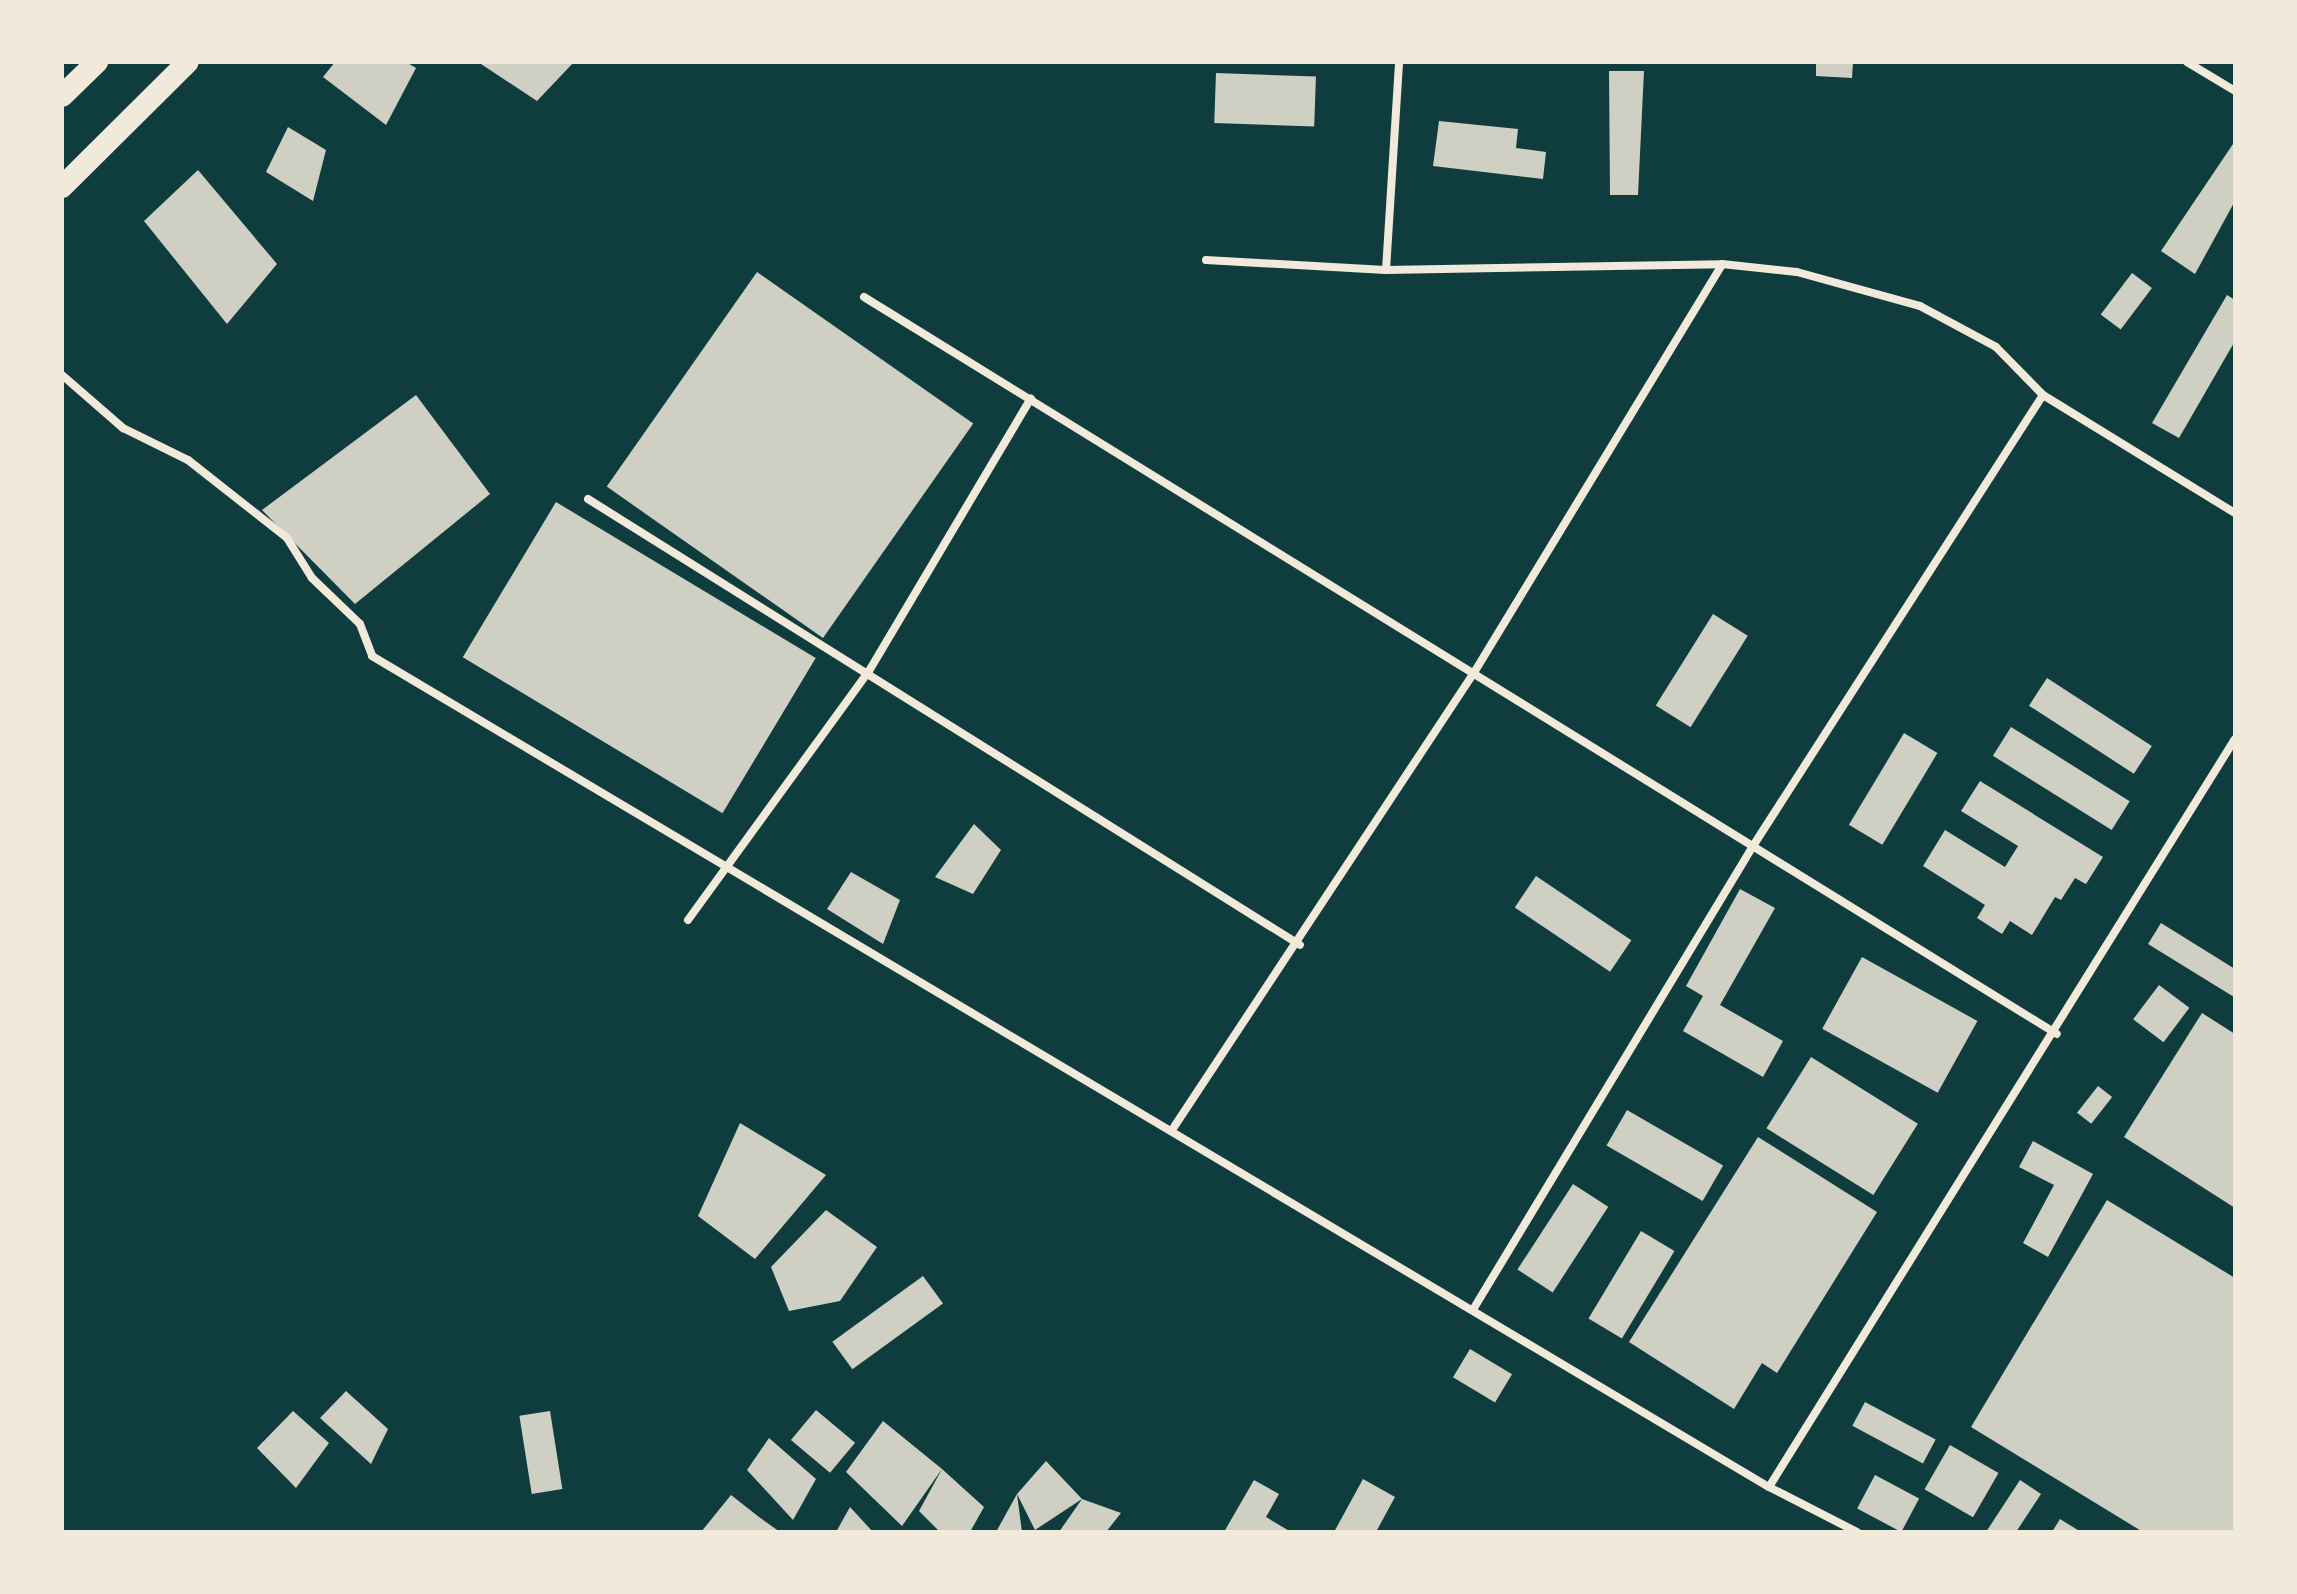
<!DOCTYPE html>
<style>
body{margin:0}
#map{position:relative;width:2297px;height:1594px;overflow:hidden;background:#0f3d3e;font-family:"Space Grotesk",sans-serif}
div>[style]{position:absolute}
.building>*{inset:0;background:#cfcfc3;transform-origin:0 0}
.minor>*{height:8px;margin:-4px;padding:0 4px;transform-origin:4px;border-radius:4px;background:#f1e9da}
.trunk>*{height:22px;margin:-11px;padding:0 11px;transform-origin:11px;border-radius:11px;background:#f1e9da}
span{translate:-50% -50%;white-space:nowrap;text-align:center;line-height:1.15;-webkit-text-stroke:7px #f1e9da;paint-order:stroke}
.frame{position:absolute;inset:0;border:64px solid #f1e9da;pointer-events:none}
</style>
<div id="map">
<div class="building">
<div style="clip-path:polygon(335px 62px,406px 62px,416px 68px,386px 125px,323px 77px)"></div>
<div style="clip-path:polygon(478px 62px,574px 62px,537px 101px)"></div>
<div style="clip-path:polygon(1816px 62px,1853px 62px,1852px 78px,1816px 76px)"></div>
<div style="clip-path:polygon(1609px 71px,1644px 71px,1638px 195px,1610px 195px)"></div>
<div style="left:1216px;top:73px;width:100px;height:50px;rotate:2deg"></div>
<div style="clip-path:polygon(1439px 121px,1518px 129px,1516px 148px,1546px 152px,1543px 179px,1433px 166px)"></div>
<div style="clip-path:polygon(288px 127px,326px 150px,313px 201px,266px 172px)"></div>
<div style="clip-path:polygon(2235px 141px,2235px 201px,2195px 274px,2161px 251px)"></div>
<div style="clip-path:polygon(198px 170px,277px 264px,227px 324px,144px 221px)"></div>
<div style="left:757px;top:272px;width:264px;height:262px;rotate:35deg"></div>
<div style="left:2132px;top:273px;width:25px;height:52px;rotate:37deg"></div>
<div style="clip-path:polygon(2227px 295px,2235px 300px,2235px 341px,2179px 438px,2152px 423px)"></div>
<div style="clip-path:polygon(416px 395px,490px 494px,355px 604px,262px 510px)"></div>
<div style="left:556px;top:502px;width:303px;height:181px;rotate:31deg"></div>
<div style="left:1713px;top:614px;width:41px;height:108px;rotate:32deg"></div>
<div style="left:2047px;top:678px;width:125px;height:33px;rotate:33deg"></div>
<div style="left:2011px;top:727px;width:140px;height:34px;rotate:32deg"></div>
<div style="left:1904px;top:733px;width:39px;height:107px;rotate:31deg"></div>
<div style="clip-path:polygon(1980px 781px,2103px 857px,2086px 884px,2075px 878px,2061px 900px,2055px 897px,2032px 935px,2010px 921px,2002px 934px,1977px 918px,1985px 905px,1923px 866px,1945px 830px,2005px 867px,2018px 846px,1961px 811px)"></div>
<div style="clip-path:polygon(974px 824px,1001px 850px,973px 894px,935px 877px)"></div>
<div style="clip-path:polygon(851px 872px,900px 900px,883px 944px,827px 909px)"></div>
<div style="left:1536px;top:876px;width:115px;height:38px;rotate:34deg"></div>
<div style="clip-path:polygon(1740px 889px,1775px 908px,1720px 1005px,1783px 1041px,1763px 1077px,1683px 1031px,1703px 996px,1686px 986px)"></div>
<div style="clip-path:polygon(2161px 923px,2235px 969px,2234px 997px,2148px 944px)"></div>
<div style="left:1862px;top:957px;width:132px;height:82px;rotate:29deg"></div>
<div style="left:2159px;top:985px;width:38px;height:43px;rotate:37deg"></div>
<div style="clip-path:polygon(2202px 1013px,2235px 1034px,2235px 1208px,2124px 1137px)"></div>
<div style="left:1811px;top:1057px;width:126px;height:84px;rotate:32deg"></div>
<div style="left:2098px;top:1086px;width:18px;height:34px;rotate:38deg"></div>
<div style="left:1627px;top:1110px;width:111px;height:41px;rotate:30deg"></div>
<div style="clip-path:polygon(740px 1123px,826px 1175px,755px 1259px,698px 1216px)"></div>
<div style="clip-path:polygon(1758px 1137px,1877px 1212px,1777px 1373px,1762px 1363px,1734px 1409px,1629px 1342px)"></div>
<div style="clip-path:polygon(2033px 1141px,2093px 1174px,2048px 1257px,2023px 1243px,2054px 1185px,2019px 1167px)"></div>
<div style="left:1573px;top:1184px;width:42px;height:102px;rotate:33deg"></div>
<div style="clip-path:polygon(2107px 1200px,2235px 1278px,2235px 1532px,2143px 1532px,1971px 1427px)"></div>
<div style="clip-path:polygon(826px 1210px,877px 1247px,840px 1301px,789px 1311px,771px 1267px)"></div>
<div style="left:1641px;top:1231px;width:39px;height:102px;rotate:31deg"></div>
<div style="left:923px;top:1276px;width:34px;height:112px;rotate:54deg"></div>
<div style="left:1470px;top:1349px;width:49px;height:33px;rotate:31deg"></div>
<div style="clip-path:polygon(346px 1391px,388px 1429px,371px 1464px,320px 1418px)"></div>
<div style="left:1865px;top:1402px;width:80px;height:27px;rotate:28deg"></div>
<div style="left:816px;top:1410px;width:51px;height:39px;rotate:40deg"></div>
<div style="clip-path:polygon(293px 1411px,329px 1443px,296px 1488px,257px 1448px)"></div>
<div style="left:550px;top:1411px;width:79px;height:31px;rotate:81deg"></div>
<div style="clip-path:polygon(883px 1421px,942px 1469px,984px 1507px,970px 1532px,940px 1532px,919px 1511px,942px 1469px,902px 1526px,846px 1472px)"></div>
<div style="clip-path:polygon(769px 1438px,816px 1479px,793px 1520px,747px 1470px)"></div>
<div style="left:1950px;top:1445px;width:56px;height:51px;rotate:30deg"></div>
<div style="clip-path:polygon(1046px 1461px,1082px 1499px,1121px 1513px,1106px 1532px,1059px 1532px,1082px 1499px,1035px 1530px,1017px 1494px,1022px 1532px,996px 1532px,1017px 1494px)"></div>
<div style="left:1875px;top:1475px;width:50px;height:38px;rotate:28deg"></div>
<div style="clip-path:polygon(1363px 1479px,1395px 1497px,1376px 1532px,1334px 1532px)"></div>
<div style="clip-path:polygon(1254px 1480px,1279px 1494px,1266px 1517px,1291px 1532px,1224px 1532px)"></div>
<div style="clip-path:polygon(2020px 1480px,2041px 1494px,2016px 1532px,1986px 1532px)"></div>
<div style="clip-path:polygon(731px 1495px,759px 1517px,780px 1532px,701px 1532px)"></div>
<div style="clip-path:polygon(850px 1507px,873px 1532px,836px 1532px)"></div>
<div style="clip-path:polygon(2060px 1519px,2081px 1532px,2052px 1532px)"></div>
</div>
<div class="minor">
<div style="left:2187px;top:62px;width:56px;rotate:31.1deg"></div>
<div style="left:1206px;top:260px;width:180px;rotate:3.2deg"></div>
<div style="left:1386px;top:270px;width:336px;rotate:-1deg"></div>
<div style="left:1722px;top:264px;width:75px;rotate:6.1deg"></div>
<div style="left:1797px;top:272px;width:128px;rotate:15.5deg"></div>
<div style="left:1920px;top:306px;width:86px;rotate:28.3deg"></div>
<div style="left:1996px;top:347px;width:67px;rotate:45.6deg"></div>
<div style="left:2043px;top:395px;width:225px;rotate:31.6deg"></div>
<div style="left:1386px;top:270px;width:208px;rotate:-86.4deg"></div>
<div style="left:864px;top:297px;width:1402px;rotate:31.71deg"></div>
<div style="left:62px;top:375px;width:81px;rotate:41deg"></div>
<div style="left:123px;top:428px;width:72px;rotate:26.2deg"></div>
<div style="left:188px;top:460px;width:126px;rotate:38.2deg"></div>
<div style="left:287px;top:538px;width:47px;rotate:58deg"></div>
<div style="left:312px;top:578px;width:66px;rotate:43.8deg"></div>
<div style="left:360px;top:624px;width:34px;rotate:69deg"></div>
<div style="left:372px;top:656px;width:1625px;rotate:30.75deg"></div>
<div style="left:1769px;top:1487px;width:99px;rotate:27.1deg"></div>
<div style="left:588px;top:499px;width:840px;rotate:32.06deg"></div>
<div style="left:688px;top:920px;width:308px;rotate:-54deg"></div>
<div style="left:869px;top:671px;width:317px;rotate:-59.3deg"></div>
<div style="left:1174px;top:1127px;width:546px;rotate:-56.57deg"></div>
<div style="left:1475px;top:671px;width:476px;rotate:-58.7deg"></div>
<div style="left:1474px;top:1308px;width:540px;rotate:-58.87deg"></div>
<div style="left:1753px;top:846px;width:536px;rotate:-57.26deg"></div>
<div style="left:1769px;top:1487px;width:881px;rotate:-58.08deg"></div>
</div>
<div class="trunk">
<div style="left:62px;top:96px;width:49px;rotate:-44.2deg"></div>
<div style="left:62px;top:187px;width:177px;rotate:-44.8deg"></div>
</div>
<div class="frame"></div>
</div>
